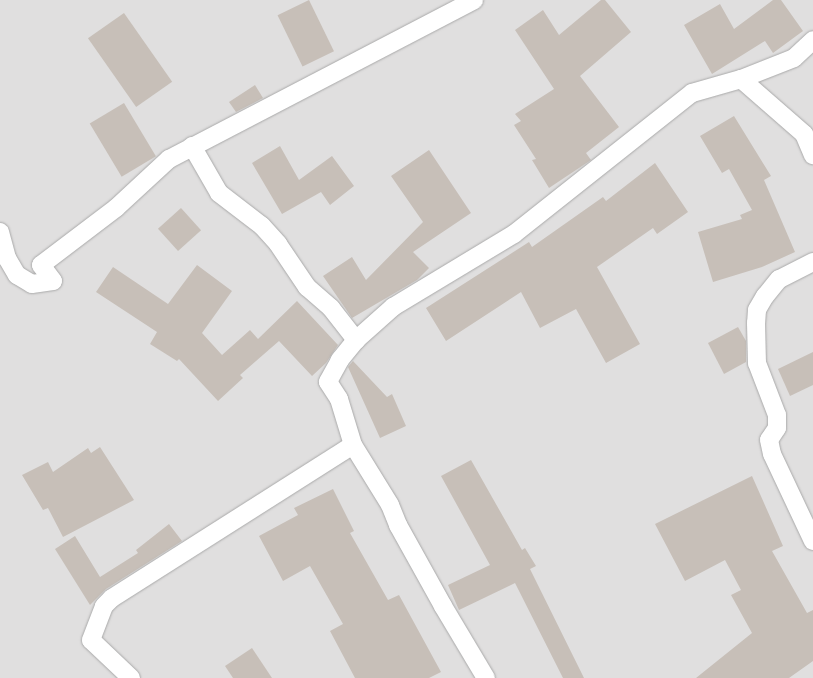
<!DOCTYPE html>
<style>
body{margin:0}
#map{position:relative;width:813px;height:678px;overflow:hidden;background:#f2efe9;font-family:"Alegreya Sans",sans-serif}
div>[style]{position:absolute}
.residential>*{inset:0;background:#e0dfdf;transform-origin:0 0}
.building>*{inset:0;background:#c7bfb8;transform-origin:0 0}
.roads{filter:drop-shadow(0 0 1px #a9a9a9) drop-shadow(0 0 1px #a9a9a9)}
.minor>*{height:18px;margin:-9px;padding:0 9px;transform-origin:9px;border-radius:9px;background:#fff}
span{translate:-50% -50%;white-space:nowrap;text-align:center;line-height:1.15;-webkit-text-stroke:3.5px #fff;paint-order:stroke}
</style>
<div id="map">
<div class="residential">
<div style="left:0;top:0;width:813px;height:678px"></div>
</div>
<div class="building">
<div style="left:309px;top:0;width:57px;height:35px;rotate:64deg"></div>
<div style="clip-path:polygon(601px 0,605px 0,631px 32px,580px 76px,619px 127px,586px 153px,591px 160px,549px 188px,532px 160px,536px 159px,514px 125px,521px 121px,515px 114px,554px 89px,515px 30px,543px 10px,559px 35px)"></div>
<div style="clip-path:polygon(773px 0,781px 0,803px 31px,773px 53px,765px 41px,712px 74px,684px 25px,720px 4px,734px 29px)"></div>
<div style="left:124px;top:13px;width:84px;height:44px;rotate:55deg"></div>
<div style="clip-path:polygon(255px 85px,263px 98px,236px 112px,229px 102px)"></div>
<div style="left:124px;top:103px;width:62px;height:40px;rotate:59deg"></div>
<div style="clip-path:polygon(734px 116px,771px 176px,764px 180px,795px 252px,762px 267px,713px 282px,698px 232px,742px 219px,740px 215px,752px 210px,729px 169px,722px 173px,700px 136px)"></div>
<div style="clip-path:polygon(280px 146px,299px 180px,332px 156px,354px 186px,330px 205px,321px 192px,282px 214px,252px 163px)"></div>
<div style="clip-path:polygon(429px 150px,471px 213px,413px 252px,429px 268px,417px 280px,352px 318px,323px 276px,352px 257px,366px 280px,423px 222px,391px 176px)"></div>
<div style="clip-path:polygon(655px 163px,688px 212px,657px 234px,653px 228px,597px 267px,640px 344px,606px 363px,576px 309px,540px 328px,521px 292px,446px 341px,426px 308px,529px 242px,532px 247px,603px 197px,606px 201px)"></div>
<div style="left:181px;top:208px;width:30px;height:31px;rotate:48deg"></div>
<div style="clip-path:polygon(197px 265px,232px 291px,202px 333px,222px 355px,250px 330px,258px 339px,297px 301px,338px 345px,326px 363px,312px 376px,279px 341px,240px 375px,243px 378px,218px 401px,179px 359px,177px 361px,150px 344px,157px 332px,96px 292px,113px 267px,168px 304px)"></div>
<div style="clip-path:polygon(738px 327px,746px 341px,746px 362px,724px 374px,708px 343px)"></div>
<div style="clip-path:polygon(813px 352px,813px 385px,790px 396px,778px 369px)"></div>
<div style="clip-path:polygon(353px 361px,387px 397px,392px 394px,406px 426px,380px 438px,348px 367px)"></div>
<div style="clip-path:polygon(100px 447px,134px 500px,63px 537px,48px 508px,43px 510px,22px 475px,48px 462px,53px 472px,88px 448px,91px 453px)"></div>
<div style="clip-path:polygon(471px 460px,522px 550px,525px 548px,536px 566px,530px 569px,584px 678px,563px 678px,515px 583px,459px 610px,448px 585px,490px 565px,441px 476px)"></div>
<div style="clip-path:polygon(752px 476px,783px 546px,772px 551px,807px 613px,813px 610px,813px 661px,789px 678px,696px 678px,752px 633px,731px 595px,741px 590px,725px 560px,685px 581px,655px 524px)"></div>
<div style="clip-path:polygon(333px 489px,354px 531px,350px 533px,388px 600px,399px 595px,441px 672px,429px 678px,355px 678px,330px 631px,343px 624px,310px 566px,283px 581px,259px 536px,298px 515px,294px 508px)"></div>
<div style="clip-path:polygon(169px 524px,182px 541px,106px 589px,90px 605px,55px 549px,75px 536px,100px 577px,138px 553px,136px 550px)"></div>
<div style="clip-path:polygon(252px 648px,272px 678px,233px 678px,225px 666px)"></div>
</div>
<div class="roads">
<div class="minor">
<div style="left:741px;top:79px;width:84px;rotate:41.1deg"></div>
<div style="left:804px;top:134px;width:23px;rotate:67deg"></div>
<div style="left:192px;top:146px;width:54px;rotate:60.1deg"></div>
<div style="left:219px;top:193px;width:54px;rotate:37.5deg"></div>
<div style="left:262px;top:226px;width:24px;rotate:48deg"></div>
<div style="left:278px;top:244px;width:52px;rotate:56deg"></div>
<div style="left:307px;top:287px;width:32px;rotate:41deg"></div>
<div style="left:331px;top:308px;width:41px;rotate:52deg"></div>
<div style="left:356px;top:340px;width:26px;rotate:129deg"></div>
<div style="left:340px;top:360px;width:25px;rotate:119deg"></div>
<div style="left:328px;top:382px;width:20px;rotate:57deg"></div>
<div style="left:339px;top:399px;width:48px;rotate:73.1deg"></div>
<div style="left:353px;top:445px;width:70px;rotate:58.3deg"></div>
<div style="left:390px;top:505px;width:22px;rotate:68deg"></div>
<div style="left:398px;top:525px;width:93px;rotate:60.9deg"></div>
<div style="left:443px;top:606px;width:84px;rotate:59.2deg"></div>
<div style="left:0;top:232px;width:27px;rotate:75deg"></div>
<div style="left:7px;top:258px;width:20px;rotate:60deg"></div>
<div style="left:17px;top:275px;width:17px;rotate:31deg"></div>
<div style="left:32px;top:284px;width:21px;rotate:-8deg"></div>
<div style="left:53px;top:281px;width:20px;rotate:-127deg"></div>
<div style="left:41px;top:265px;width:94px;rotate:-37.2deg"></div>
<div style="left:116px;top:208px;width:72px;rotate:-42.8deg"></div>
<div style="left:169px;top:159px;width:344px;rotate:-27.5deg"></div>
<div style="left:813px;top:262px;width:38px;rotate:153deg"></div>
<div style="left:779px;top:279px;width:22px;rotate:129deg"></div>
<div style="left:765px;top:296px;width:16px;rotate:120deg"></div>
<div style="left:757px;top:310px;width:13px;rotate:94deg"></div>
<div style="left:756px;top:323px;width:40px;rotate:88.6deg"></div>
<div style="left:757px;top:363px;width:56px;rotate:69deg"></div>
<div style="left:777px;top:415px;width:13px;rotate:90deg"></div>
<div style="left:777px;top:428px;width:14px;rotate:124deg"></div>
<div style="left:769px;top:440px;width:14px;rotate:78deg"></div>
<div style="left:772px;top:454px;width:96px;rotate:64.8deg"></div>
<div style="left:356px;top:340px;width:50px;rotate:-41.7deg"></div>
<div style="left:393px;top:307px;width:141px;rotate:-31.1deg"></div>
<div style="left:514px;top:234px;width:227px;rotate:-38.4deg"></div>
<div style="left:692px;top:93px;width:51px;rotate:-15.9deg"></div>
<div style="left:741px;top:79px;width:57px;rotate:-21.6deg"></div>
<div style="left:794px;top:58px;width:26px;rotate:-43deg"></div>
<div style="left:131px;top:678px;width:55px;rotate:-136.5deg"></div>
<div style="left:91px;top:640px;width:36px;rotate:-69deg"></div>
<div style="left:104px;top:606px;width:11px;rotate:-45deg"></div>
<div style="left:112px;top:598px;width:285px;rotate:-32.4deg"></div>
</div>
</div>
</div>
